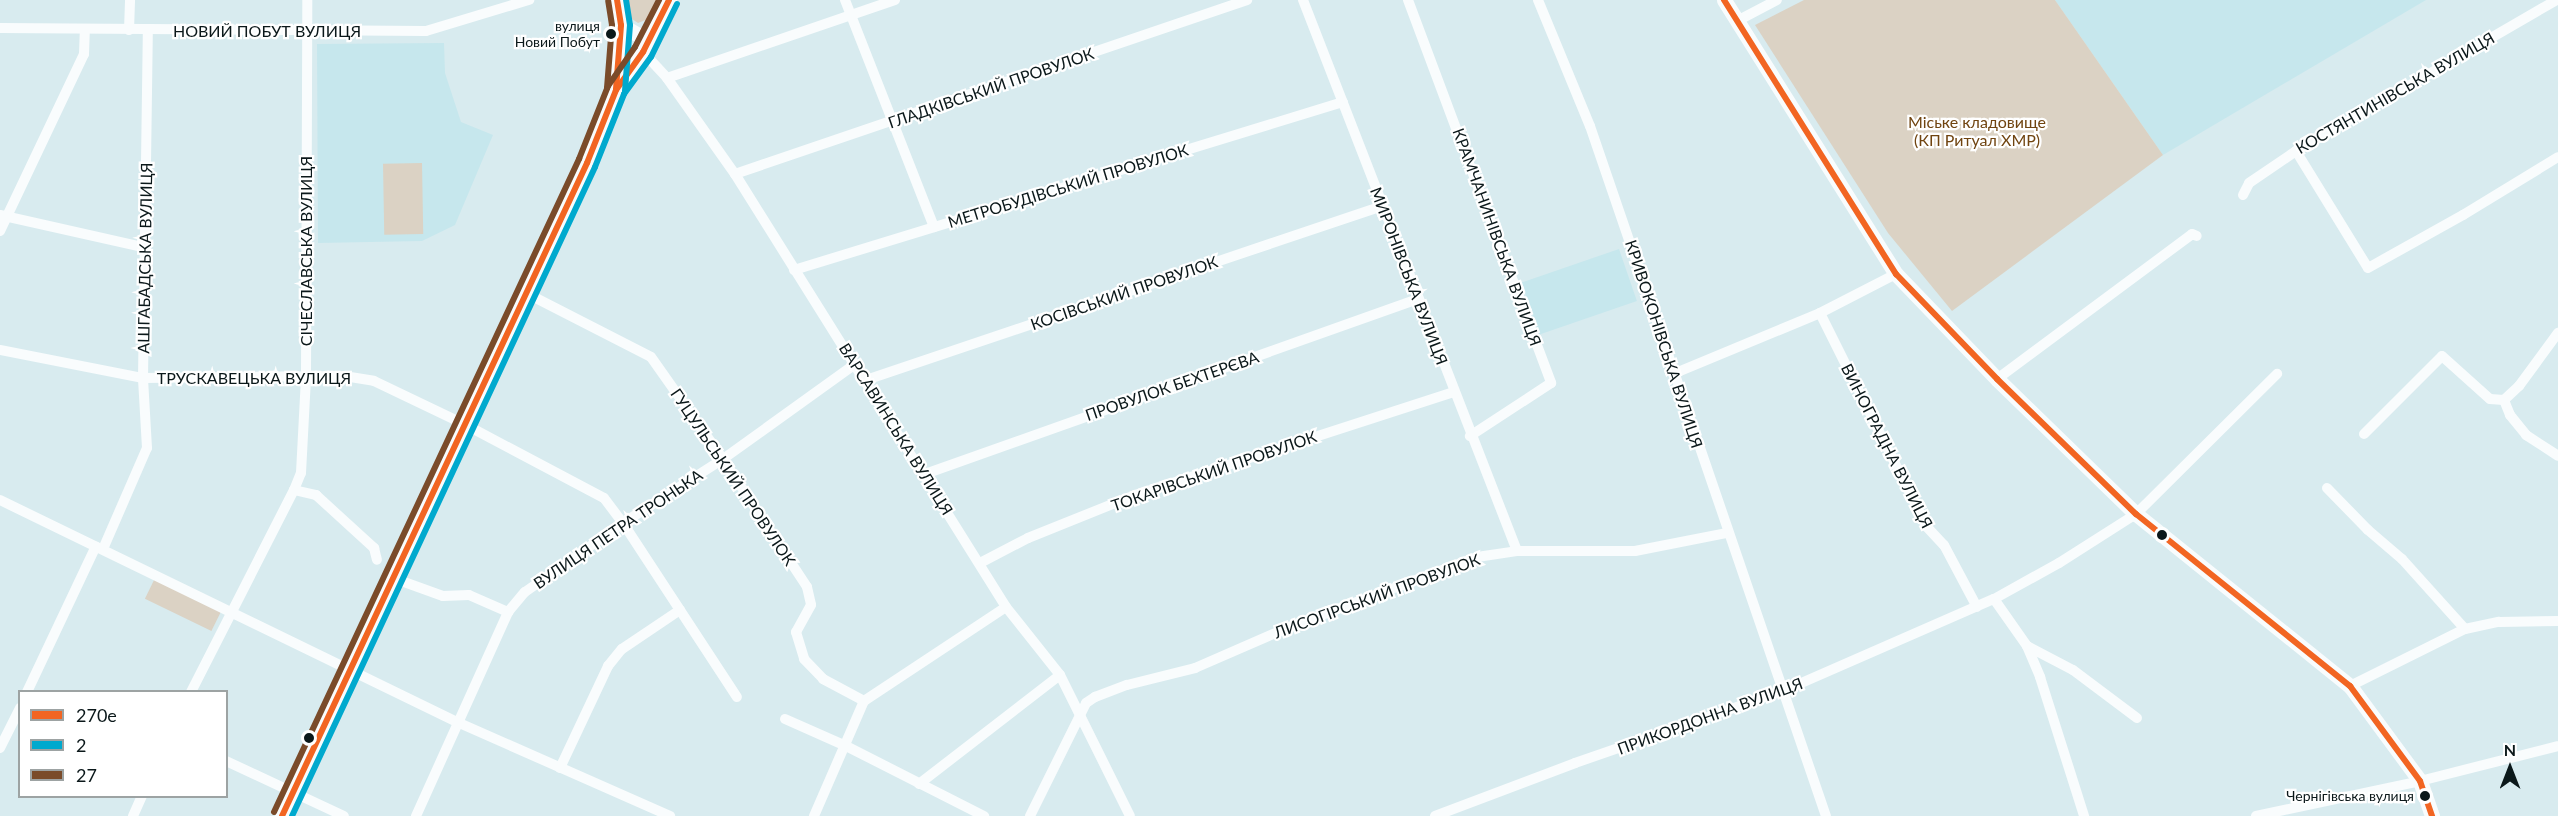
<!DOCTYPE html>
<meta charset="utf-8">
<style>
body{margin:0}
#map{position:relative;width:2558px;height:816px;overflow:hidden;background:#d8ebef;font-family:Lato,sans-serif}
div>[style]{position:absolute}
.built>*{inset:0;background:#c6e7ed;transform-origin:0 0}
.green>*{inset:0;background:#dbd2c4;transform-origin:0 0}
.minor>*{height:10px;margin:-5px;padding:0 5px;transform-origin:5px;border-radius:5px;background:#f9fcfd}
.secondary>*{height:15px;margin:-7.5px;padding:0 7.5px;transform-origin:7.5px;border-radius:7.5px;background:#f9fcfd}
.bus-1>*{height:6px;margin:-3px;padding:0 3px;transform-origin:3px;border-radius:3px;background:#f26522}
.bus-2>*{height:6px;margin:-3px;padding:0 3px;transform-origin:3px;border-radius:3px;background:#00a9ce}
.bus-3>*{height:6px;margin:-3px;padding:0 3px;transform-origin:3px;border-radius:3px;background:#7a4b2a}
.dots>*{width:16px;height:16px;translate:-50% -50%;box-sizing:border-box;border:3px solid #fff;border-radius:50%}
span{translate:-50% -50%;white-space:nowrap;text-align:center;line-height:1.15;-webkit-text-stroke:4.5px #fff;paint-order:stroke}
.bus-label{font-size:14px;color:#0b181a}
.right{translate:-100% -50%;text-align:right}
.street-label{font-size:16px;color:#0b181a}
.park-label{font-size:16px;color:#704410}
.legend{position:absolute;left:18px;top:690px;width:210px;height:108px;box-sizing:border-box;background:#fff;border:2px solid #9da3a3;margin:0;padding:8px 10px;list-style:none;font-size:18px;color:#0b181a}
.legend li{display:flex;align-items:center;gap:12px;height:30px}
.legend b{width:30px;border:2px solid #9da3a3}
.north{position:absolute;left:2480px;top:738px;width:60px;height:60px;-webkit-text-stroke:4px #fff;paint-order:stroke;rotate:0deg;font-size:16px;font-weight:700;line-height:24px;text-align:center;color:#0b181a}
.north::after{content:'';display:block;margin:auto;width:21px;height:27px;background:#0b181a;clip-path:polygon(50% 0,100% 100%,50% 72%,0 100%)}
</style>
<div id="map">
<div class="built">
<div style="clip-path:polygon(2055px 0,2426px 0,2163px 155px)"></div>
<div style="clip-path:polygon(444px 43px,445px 73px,461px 122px,493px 135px,455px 225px,422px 241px,318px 243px,317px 44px)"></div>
<div style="left:1619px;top:249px;width:55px;height:103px;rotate:71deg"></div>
</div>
<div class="green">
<div style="clip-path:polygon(625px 0,657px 0,648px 19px,638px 23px,629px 17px)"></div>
<div style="clip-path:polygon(1804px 0,2055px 0,2163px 155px,1952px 311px,1888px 233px,1755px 25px)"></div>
<div style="left:422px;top:163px;width:71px;height:39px;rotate:89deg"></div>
<div style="left:155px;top:578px;width:74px;height:23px;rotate:26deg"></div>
</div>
<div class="minor">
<div style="left:845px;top:0;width:244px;rotate:68.6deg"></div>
<div style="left:1303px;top:0;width:591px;rotate:68.77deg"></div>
<div style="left:1408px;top:0;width:409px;rotate:69.5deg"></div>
<div style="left:1551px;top:383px;width:97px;rotate:146.8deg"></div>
<div style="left:1538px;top:0;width:136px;rotate:67.6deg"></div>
<div style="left:1590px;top:126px;width:729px;rotate:71.12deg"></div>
<div style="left:1737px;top:21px;width:45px;rotate:-27.7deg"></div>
<div style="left:0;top:28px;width:426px;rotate:0.4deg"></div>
<div style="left:426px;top:31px;width:108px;rotate:-16.8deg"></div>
<div style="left:129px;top:30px;width:30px;rotate:-88deg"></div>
<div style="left:643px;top:52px;width:35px;rotate:47deg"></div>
<div style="left:667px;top:78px;width:118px;rotate:54.7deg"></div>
<div style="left:735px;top:174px;width:511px;rotate:57.96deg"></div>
<div style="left:1006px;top:607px;width:87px;rotate:51.5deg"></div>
<div style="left:1060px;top:675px;width:157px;rotate:63.6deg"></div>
<div style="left:667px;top:78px;width:241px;rotate:-18.9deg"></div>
<div style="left:2296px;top:151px;width:137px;rotate:58.4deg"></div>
<div style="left:2368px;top:268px;width:109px;rotate:-29.2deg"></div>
<div style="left:2463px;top:215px;width:111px;rotate:-31.4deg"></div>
<div style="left:735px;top:174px;width:541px;rotate:-18.77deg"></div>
<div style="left:2243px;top:195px;width:13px;rotate:-63deg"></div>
<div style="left:2249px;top:183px;width:57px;rotate:-34.2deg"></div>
<div style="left:2296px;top:151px;width:301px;rotate:-30.1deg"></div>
<div style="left:0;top:215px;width:150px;rotate:12.7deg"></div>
<div style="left:0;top:231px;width:196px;rotate:-64.6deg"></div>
<div style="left:84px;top:54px;width:24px;rotate:-88deg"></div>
<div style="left:794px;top:270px;width:574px;rotate:-17.01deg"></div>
<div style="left:526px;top:293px;width:140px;rotate:27.1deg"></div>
<div style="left:651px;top:357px;width:125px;rotate:54.8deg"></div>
<div style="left:723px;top:459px;width:153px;rotate:56.7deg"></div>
<div style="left:807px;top:587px;width:18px;rotate:77deg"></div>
<div style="left:811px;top:605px;width:31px;rotate:119deg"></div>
<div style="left:796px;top:632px;width:28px;rotate:73deg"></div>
<div style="left:804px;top:659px;width:28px;rotate:46deg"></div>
<div style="left:823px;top:679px;width:47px;rotate:28.2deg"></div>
<div style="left:1820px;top:313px;width:238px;rotate:63.5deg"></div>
<div style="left:1926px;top:526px;width:26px;rotate:47deg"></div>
<div style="left:1944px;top:545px;width:70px;rotate:62deg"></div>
<div style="left:0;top:350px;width:146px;rotate:11.1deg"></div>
<div style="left:143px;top:378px;width:201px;rotate:-0.6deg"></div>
<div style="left:344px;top:376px;width:30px;rotate:9deg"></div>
<div style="left:374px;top:381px;width:102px;rotate:25.6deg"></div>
<div style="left:466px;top:425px;width:156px;rotate:27.9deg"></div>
<div style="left:604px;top:498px;width:31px;rotate:53deg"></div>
<div style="left:623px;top:523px;width:208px;rotate:56.8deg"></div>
<div style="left:1673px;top:374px;width:159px;rotate:-22.5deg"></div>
<div style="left:1820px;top:313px;width:85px;rotate:-27.2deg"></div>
<div style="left:1997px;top:379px;width:243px;rotate:-36.6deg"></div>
<div style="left:2192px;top:234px;width:5px;rotate:22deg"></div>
<div style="left:866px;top:380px;width:545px;rotate:-18.63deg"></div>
<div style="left:2504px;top:400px;width:21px;rotate:-43deg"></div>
<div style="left:2519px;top:386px;width:66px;rotate:-53.7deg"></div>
<div style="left:2364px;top:434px;width:110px;rotate:-45deg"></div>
<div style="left:2442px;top:356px;width:64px;rotate:41.9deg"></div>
<div style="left:2490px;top:399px;width:14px;rotate:4deg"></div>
<div style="left:2504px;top:400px;width:16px;rotate:68deg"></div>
<div style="left:2510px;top:415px;width:26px;rotate:51deg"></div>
<div style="left:2526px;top:435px;width:38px;rotate:33deg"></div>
<div style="left:925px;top:474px;width:523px;rotate:-19.54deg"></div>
<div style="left:2327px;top:488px;width:59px;rotate:45.7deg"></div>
<div style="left:2368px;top:530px;width:45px;rotate:40.5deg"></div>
<div style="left:2402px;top:559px;width:94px;rotate:48deg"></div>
<div style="left:294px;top:490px;width:23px;rotate:13deg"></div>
<div style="left:316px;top:495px;width:79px;rotate:42.4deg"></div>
<div style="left:374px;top:548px;width:12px;rotate:76deg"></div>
<div style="left:0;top:500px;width:508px;rotate:25.91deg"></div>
<div style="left:457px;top:722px;width:233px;rotate:23.8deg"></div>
<div style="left:103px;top:549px;width:110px;rotate:-66.5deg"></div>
<div style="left:147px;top:448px;width:70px;rotate:-93.3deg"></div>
<div style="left:143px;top:378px;width:348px;rotate:-89.2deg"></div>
<div style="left:980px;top:563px;width:54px;rotate:-27.5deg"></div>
<div style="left:1028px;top:538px;width:115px;rotate:-21.9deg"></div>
<div style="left:1135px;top:495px;width:335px;rotate:-17.9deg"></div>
<div style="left:393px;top:578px;width:53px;rotate:19.8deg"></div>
<div style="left:443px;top:596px;width:26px;rotate:-2deg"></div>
<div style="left:469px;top:595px;width:43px;rotate:23.6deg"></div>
<div style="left:1994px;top:599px;width:57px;rotate:54.9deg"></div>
<div style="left:2027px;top:646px;width:34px;rotate:67deg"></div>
<div style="left:2040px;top:677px;width:146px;rotate:72.4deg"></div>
<div style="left:2027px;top:646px;width:52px;rotate:27.6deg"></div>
<div style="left:2073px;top:670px;width:80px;rotate:36.9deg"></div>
<div style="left:2350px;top:686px;width:128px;rotate:-26.4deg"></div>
<div style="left:2465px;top:629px;width:35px;rotate:-12deg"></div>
<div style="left:2499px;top:622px;width:59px;rotate:-1deg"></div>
<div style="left:27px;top:692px;width:161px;rotate:-64.7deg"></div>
<div style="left:191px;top:692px;width:227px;rotate:-63deg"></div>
<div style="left:294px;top:490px;width:18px;rotate:-68deg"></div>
<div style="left:301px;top:473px;width:95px;rotate:-87deg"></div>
<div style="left:306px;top:378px;width:378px;rotate:-89.8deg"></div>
<div style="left:785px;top:719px;width:67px;rotate:23.9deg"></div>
<div style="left:846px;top:746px;width:155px;rotate:26.9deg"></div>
<div style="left:0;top:748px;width:45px;rotate:-63.4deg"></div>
<div style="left:226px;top:761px;width:130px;rotate:25deg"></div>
<div style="left:560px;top:768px;width:113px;rotate:-64.8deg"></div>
<div style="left:608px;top:666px;width:22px;rotate:-51deg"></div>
<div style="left:622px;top:649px;width:70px;rotate:-33.9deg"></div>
<div style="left:919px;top:784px;width:178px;rotate:-37.7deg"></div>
<div style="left:133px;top:816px;width:22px;rotate:-66deg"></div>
<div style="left:416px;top:816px;width:224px;rotate:-65.7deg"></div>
<div style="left:508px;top:612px;width:26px;rotate:-50deg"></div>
<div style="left:525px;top:592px;width:120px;rotate:-35.1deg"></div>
<div style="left:623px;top:523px;width:119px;rotate:-32.6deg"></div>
<div style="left:723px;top:459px;width:163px;rotate:-35.7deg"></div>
<div style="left:814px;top:816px;width:125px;rotate:-66.5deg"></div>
<div style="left:864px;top:701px;width:170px;rotate:-33.5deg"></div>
<div style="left:1030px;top:816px;width:126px;rotate:-63.6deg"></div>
<div style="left:1086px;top:703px;width:11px;rotate:-34deg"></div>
<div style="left:1095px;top:697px;width:34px;rotate:-21deg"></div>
<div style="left:1127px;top:685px;width:70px;rotate:-14deg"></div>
<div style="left:1195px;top:668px;width:100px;rotate:-23.5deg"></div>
<div style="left:1287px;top:628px;width:203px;rotate:-20.5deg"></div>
<div style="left:1477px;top:557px;width:40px;rotate:-8.5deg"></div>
<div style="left:1517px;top:551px;width:118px"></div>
<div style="left:1635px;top:551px;width:94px;rotate:-11.1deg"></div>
<div style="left:1435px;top:816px;width:150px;rotate:-20.7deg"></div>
<div style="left:1575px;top:763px;width:220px;rotate:-19.1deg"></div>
<div style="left:1783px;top:691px;width:230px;rotate:-23.6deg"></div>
<div style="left:1994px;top:599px;width:74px;rotate:-29deg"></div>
<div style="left:2059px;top:563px;width:91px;rotate:-32.5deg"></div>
<div style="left:2136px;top:514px;width:199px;rotate:-44.8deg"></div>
<div style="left:2256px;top:816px;width:168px;rotate:-12deg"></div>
<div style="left:2420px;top:781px;width:142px;rotate:-14.2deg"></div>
</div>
<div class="secondary">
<div style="left:617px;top:0;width:25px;rotate:81deg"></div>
<div style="left:621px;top:25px;width:22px;rotate:30deg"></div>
<div style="left:640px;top:36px;width:15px;rotate:-16deg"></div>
<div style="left:1724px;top:0;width:324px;rotate:57.9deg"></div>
<div style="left:1896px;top:274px;width:146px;rotate:46.1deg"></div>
<div style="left:1997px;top:379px;width:194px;rotate:44.2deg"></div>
<div style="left:2136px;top:514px;width:275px;rotate:38.8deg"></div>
<div style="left:2350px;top:686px;width:118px;rotate:53.6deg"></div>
<div style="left:2420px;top:781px;width:37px;rotate:71deg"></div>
<div style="left:616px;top:90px;width:65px;rotate:-85.6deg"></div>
<div style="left:282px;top:816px;width:721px;rotate:-64.96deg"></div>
<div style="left:587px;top:163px;width:79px;rotate:-68.3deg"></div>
<div style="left:616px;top:90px;width:47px;rotate:-54.6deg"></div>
<div style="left:643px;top:52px;width:58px;rotate:-63.4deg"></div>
</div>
<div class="bus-1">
<div style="left:1724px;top:0;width:324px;rotate:57.9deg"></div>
<div style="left:1896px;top:274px;width:146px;rotate:46.1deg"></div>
<div style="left:1997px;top:379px;width:194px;rotate:44.2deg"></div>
<div style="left:2136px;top:514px;width:275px;rotate:38.8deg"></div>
<div style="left:2350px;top:686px;width:118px;rotate:53.6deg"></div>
<div style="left:2420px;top:781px;width:37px;rotate:71deg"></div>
<div style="left:616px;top:89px;width:64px;rotate:-85.5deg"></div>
<div style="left:621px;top:25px;width:25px;rotate:-99deg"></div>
<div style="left:282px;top:816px;width:721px;rotate:-64.96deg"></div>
<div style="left:587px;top:163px;width:79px;rotate:-68.3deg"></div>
<div style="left:616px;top:90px;width:47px;rotate:-54.6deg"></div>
<div style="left:643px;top:52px;width:58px;rotate:-63.4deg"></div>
</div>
<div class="bus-2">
<div style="left:625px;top:91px;width:66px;rotate:-85.7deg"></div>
<div style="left:630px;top:25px;width:25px;rotate:-99deg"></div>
<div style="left:292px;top:816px;width:716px;rotate:-64.97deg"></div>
<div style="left:595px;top:167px;width:79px;rotate:-68.3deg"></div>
<div style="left:624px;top:94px;width:46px;rotate:-53.9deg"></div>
<div style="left:651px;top:57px;width:59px;rotate:-63.9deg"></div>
</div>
<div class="bus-3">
<div style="left:607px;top:88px;width:63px;rotate:-85.5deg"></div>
<div style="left:612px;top:25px;width:24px;rotate:-99deg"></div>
<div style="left:274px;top:812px;width:721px;rotate:-64.96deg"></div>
<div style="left:579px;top:159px;width:79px;rotate:-68.3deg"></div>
<div style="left:608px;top:86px;width:47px;rotate:-55.3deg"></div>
<div style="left:635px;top:47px;width:53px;rotate:-62.9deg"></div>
</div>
<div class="dots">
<div style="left:611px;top:34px;background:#0b181a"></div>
<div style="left:2162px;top:535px;background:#0b181a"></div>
<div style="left:309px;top:738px;background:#0b181a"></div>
<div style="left:2425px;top:796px;background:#0b181a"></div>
</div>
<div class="bus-label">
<span class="right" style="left:600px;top:34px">вулиця<br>Новий Побут</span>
<span class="right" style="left:2414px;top:796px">Чернігівська вулиця</span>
</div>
<div class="street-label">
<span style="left:267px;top:31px">НОВИЙ ПОБУТ ВУЛИЦЯ</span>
<span style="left:991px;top:88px;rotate:-19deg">ГЛАДКІВСЬКИЙ ПРОВУЛОК</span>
<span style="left:2395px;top:93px;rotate:-30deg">КОСТЯНТИНІВСЬКА ВУЛИЦЯ</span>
<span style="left:1068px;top:186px;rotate:-17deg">МЕТРОБУДІВСЬКИЙ ПРОВУЛОК</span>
<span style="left:1497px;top:237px;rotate:70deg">КРАМЧАНИНІВСЬКА ВУЛИЦЯ</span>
<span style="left:306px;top:251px;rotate:-90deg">СІЧЕСЛАВСЬКА ВУЛИЦЯ</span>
<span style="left:145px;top:258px;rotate:-89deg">АШГАБАДСЬКА ВУЛИЦЯ</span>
<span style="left:1409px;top:276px;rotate:69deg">МИРОНІВСЬКА ВУЛИЦЯ</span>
<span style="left:1124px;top:293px;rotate:-19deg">КОСІВСЬКИЙ ПРОВУЛОК</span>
<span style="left:1664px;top:344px;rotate:72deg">КРИВОКОНІВСЬКА ВУЛИЦЯ</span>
<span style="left:254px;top:378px">ТРУСКАВЕЦЬКА ВУЛИЦЯ</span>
<span style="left:1172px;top:386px;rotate:-19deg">ПРОВУЛОК БЕХТЕРЄВА</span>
<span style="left:896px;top:429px;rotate:58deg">ВАРСАВИНСЬКА ВУЛИЦЯ</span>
<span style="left:1887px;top:446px;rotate:63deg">ВИНОГРАДНА ВУЛИЦЯ</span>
<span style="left:1214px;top:471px;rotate:-19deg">ТОКАРІВСЬКИЙ ПРОВУЛОК</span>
<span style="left:733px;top:477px;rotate:56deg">ГУЦУЛЬСЬКИЙ ПРОВУЛОК</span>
<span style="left:618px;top:529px;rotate:-34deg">ВУЛИЦЯ ПЕТРА ТРОНЬКА</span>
<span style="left:1377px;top:596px;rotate:-20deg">ЛИСОГІРСЬКИЙ ПРОВУЛОК</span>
<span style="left:1710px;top:716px;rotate:-20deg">ПРИКОРДОННА ВУЛИЦЯ</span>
</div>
<div class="park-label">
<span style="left:1977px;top:131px">Міське кладовище<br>(КП Ритуал ХМР)</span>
</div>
<ul class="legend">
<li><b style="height:8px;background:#f26522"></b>270е</li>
<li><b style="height:8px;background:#00a9ce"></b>2</li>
<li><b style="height:8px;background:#7a4b2a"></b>27</li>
</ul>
<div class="north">N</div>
</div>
